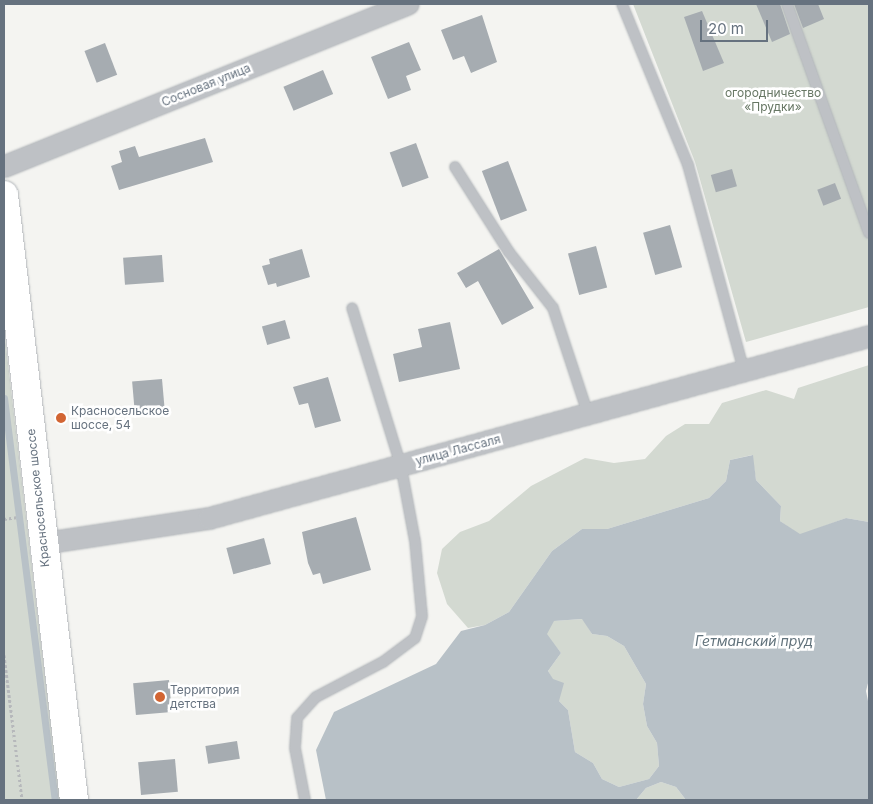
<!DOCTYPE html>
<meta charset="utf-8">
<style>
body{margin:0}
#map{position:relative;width:873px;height:804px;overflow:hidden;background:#f4f4f1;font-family:Inter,sans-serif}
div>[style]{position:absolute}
.green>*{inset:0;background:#d3d9d1}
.water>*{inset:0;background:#b8c1c7}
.stream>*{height:7px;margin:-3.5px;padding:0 3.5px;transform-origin:3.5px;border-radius:3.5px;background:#b8c1c7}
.building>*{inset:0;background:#a6acb1;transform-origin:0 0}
.path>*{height:3px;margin-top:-1.5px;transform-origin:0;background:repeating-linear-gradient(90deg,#b6b8bb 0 2.5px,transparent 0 5px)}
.roads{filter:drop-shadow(0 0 1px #b1b5b9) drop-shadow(0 0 1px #b1b5b9)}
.service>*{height:10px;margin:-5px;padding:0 5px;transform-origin:5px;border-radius:5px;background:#bec1c5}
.minor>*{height:21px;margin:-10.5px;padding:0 10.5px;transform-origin:10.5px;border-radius:10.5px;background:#bec1c5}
.secondary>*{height:28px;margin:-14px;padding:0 14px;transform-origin:14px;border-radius:14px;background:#fff}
.dots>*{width:14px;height:14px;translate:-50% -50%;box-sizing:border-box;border:2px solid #fff;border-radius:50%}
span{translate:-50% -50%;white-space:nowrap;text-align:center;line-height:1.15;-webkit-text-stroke:5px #fff;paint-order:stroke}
.street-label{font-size:12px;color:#66727f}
.park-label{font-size:12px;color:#677764}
.poi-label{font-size:12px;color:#66727f}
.left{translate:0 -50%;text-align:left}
.water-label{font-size:14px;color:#62737c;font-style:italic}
.frame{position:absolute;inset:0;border:5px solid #66727f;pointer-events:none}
.scale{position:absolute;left:700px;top:20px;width:68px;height:22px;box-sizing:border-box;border:2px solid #66727f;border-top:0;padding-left:6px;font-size:15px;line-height:18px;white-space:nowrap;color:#66727f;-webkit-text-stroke:4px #fff;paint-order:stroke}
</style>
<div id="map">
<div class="green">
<div style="clip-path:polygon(633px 4px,869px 4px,869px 307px,746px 342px,695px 162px)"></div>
<div style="clip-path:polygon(4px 329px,38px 618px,60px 800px,4px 800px)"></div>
<div style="clip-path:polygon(869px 365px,869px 522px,846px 518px,800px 535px,780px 521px,781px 506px,756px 480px,752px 455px,730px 460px,726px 481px,709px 498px,607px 529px,582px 529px,552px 551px,509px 612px,485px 625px,468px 628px,447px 604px,437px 573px,442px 549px,460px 532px,489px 521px,531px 486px,585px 458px,614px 463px,645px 459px,666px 436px,685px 424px,709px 424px,722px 403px,766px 390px,794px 399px,798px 388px)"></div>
<div style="clip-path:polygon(583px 619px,592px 634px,607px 636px,624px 646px,646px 684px,643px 704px,647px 726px,657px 743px,659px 766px,649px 779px,619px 787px,602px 779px,593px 763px,575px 752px,568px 710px,559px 701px,559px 693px,548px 671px,561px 653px,546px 634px,553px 621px)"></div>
<div style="clip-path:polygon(661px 782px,676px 787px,686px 800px,636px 800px,646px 788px)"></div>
</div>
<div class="water">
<div style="clip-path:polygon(evenodd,753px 455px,756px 480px,781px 506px,780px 521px,800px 534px,846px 518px,869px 522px,869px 679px,866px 691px,869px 706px,869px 800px,686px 800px,676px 787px,661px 782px,646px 788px,636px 800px,326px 800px,316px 750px,334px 712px,436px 664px,461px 631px,485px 625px,509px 612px,552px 551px,582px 529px,607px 529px,709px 498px,726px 481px,730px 460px,753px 455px,582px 619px,592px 634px,607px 636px,624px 646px,646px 684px,643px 704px,647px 726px,657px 743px,659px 766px,649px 779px,619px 787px,602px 779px,593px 763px,575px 752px,568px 710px,559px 701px,564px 683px,553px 679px,548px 671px,561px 653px,547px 634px,554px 621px,582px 619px)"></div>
</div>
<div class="stream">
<div style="left:4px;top:398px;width:405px;rotate:82.8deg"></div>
</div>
<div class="building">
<div style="clip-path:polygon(756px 4px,780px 4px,790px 34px,772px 42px)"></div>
<div style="clip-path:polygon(794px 4px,818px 4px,824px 19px,803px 28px)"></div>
<div style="clip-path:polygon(702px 11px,724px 63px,703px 71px,684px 17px)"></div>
<div style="clip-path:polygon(482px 15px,497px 62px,471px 73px,464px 56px,453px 60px,441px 30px)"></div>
<div style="clip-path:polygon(409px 42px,421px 70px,406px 76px,411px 90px,388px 99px,371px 57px)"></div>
<div style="left:105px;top:43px;width:34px;height:22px;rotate:69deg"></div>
<div style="left:323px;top:70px;width:26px;height:43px;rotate:67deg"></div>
<div style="clip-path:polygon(205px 138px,213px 162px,119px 190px,111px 166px,122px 162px,119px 151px,135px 146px,139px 157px)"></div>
<div style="left:416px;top:143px;width:37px;height:28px;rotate:70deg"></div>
<div style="left:508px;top:161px;width:53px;height:28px;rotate:69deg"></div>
<div style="left:732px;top:169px;width:18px;height:22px;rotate:74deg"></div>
<div style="left:835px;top:183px;width:17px;height:19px;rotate:69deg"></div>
<div style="left:670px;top:225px;width:44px;height:28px;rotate:74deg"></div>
<div style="left:596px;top:246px;width:43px;height:29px;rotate:75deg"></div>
<div style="clip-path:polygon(302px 249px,310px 277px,277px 287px,276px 283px,268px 285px,262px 266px,270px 264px,269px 259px)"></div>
<div style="clip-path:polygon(499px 249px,534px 308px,502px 325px,478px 281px,466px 288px,457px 273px)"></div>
<div style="left:162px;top:255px;width:27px;height:39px;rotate:86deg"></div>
<div style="left:285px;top:320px;width:19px;height:24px;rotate:74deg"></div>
<div style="clip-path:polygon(450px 322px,460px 369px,399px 382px,393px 354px,422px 347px,418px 329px)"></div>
<div style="clip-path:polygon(328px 377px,341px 421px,315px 428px,308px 403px,299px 405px,293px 387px)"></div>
<div style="left:162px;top:379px;width:34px;height:30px;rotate:85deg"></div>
<div style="clip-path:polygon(356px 517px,371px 570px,323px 584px,320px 573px,313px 575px,308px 563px,302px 532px)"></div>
<div style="left:264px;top:538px;width:27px;height:39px;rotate:75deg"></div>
<div style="left:169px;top:680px;width:32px;height:36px;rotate:85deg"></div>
<div style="left:237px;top:741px;width:18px;height:32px;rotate:81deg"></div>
<div style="left:175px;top:759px;width:33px;height:37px;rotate:85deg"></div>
</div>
<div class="path">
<div style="left:4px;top:519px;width:14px;rotate:-8deg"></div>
<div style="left:4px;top:655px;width:146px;rotate:82.9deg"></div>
</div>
<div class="roads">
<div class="service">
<div style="left:622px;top:4px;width:174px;rotate:67.7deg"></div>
<div style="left:688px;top:165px;width:213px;rotate:74.8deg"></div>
<div style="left:787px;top:4px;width:243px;rotate:70.3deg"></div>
<div style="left:455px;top:167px;width:101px;rotate:57.6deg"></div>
<div style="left:509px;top:252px;width:71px;rotate:51.8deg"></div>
<div style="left:553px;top:308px;width:112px;rotate:71.7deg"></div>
<div style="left:305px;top:800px;width:53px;rotate:-100.9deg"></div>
<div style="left:295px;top:748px;width:30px;rotate:-86deg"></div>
<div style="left:297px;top:718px;width:28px;rotate:-48deg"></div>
<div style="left:316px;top:697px;width:76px;rotate:-27.6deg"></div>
<div style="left:383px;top:662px;width:40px;rotate:-37deg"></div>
<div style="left:415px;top:638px;width:23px;rotate:-72deg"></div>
<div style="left:422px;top:616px;width:75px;rotate:-95.3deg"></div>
<div style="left:415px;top:541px;width:76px;rotate:-100.6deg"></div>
<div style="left:401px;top:466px;width:165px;rotate:-107.2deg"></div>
</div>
<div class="minor">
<div style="left:4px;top:166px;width:435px;rotate:-21.9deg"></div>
<div style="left:43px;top:543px;width:168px;rotate:-8.6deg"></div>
<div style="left:209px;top:518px;width:685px;rotate:-15.42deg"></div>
</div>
<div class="secondary">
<div style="left:4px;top:195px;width:609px;rotate:83.4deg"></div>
</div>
</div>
<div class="dots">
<div style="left:61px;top:418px;background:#d26533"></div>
<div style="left:160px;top:697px;background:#d26533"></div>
</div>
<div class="street-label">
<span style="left:206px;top:85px;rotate:-22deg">Сосновая улица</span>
<span style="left:458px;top:450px;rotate:-15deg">улица Лассаля</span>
<span style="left:38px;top:498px;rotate:-96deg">Красносельское шоссе</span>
</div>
<div class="park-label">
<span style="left:773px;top:100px">огородничество<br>«Прудки»</span>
</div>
<div class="poi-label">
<span class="left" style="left:71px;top:418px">Красносельское<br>шоссе, 54</span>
<span class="left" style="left:170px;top:697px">Территория<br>детства</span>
</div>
<div class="water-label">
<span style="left:754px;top:641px">Гетманский пруд</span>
</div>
<div class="frame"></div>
<div class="scale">20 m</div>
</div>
